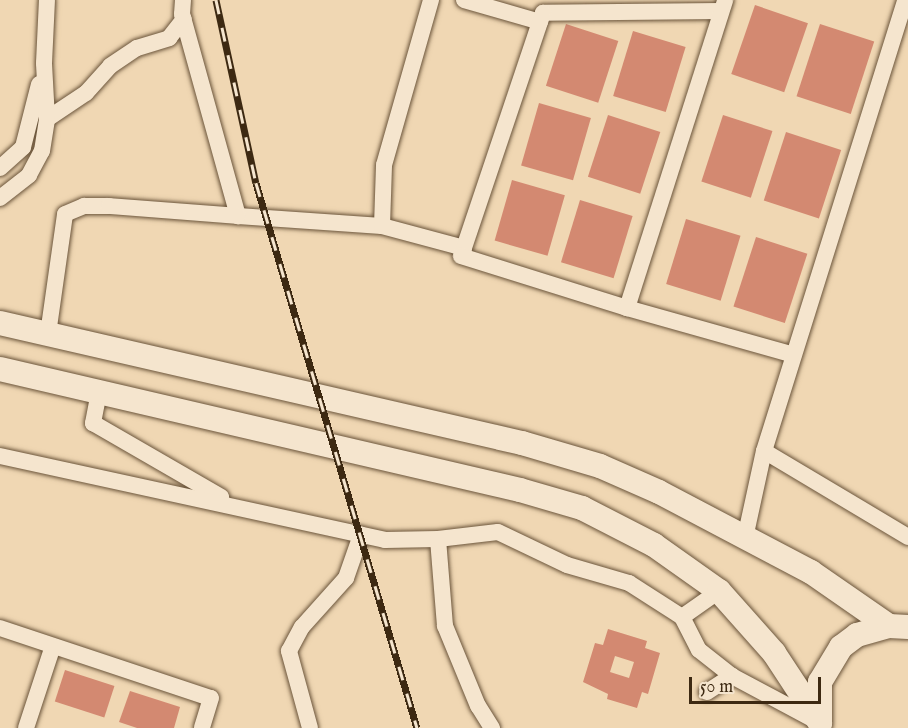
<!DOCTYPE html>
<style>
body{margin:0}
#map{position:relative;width:908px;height:728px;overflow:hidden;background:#f0d7b3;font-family:"IM FELL English",serif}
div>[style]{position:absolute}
.building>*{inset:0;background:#d38971;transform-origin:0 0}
.roads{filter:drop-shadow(0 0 2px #6a543a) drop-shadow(0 0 2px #6a543a)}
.street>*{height:16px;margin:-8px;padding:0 8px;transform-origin:8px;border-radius:8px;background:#f5e5ce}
.secondary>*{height:24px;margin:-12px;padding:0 12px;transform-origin:12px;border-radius:12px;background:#f5e5ce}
.rail>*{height:7px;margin-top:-3.5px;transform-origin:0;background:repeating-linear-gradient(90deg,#f5e5ce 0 14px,#3d2912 0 28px);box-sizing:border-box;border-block:2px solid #3d2912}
span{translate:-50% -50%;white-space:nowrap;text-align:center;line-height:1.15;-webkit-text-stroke:6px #f5e5ce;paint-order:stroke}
.scale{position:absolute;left:689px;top:677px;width:132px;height:27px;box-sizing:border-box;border:3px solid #3d2912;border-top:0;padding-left:8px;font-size:18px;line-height:21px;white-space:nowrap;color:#3d2912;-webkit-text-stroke:4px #f5e5ce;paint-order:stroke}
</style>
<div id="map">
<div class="building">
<div style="left:755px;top:5px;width:56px;height:73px;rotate:19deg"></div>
<div style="left:566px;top:24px;width:55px;height:65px;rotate:18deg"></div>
<div style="left:820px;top:24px;width:57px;height:76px;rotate:18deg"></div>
<div style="left:633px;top:31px;width:55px;height:68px;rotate:17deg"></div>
<div style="left:539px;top:103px;width:54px;height:65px;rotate:16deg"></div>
<div style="left:608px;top:115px;width:55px;height:65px;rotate:18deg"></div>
<div style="left:723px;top:115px;width:52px;height:70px;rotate:18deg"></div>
<div style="left:786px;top:132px;width:58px;height:72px;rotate:18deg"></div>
<div style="left:512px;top:180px;width:55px;height:63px;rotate:16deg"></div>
<div style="left:580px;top:200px;width:55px;height:65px;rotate:17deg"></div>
<div style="left:686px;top:219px;width:57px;height:68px;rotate:17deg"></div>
<div style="left:756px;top:237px;width:54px;height:73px;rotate:18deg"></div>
<div style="clip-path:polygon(evenodd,608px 629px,647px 641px,645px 648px,660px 653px,648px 694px,642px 692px,637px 708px,607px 699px,608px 694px,583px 682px,595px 643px,603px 645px,608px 629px,615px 656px,634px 662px,629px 678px,610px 672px,615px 656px)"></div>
<div style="left:65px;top:670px;width:52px;height:33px;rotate:18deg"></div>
<div style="clip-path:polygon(130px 691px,180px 707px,174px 728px,137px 728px,119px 722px)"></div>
</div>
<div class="roads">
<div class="street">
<div style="left:183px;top:0;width:14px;rotate:94deg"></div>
<div style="left:182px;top:14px;width:210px;rotate:74.5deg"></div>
<div style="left:238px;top:216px;width:144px;rotate:4deg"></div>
<div style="left:382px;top:226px;width:85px;rotate:15deg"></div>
<div style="left:464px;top:0;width:79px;rotate:16.1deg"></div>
<div style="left:721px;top:11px;width:178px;rotate:179.4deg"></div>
<div style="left:543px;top:13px;width:256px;rotate:108.6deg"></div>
<div style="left:461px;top:256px;width:174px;rotate:17.4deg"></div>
<div style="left:627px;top:308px;width:173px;rotate:15.7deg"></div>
<div style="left:47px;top:119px;width:47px;rotate:-33.7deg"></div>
<div style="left:86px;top:93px;width:36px;rotate:-48deg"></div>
<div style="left:110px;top:66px;width:32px;rotate:-34deg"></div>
<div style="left:137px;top:48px;width:34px;rotate:-17deg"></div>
<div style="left:169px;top:38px;width:24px;rotate:-52deg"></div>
<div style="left:0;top:168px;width:31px;rotate:-42deg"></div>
<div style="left:23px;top:147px;width:65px;rotate:-75.7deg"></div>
<div style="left:0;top:198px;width:37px;rotate:-38deg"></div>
<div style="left:29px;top:175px;width:27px;rotate:-62deg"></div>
<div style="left:42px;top:151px;width:32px;rotate:-81deg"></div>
<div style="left:47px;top:119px;width:56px;rotate:-93.1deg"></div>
<div style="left:44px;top:63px;width:63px;rotate:-87.3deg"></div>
<div style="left:382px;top:226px;width:61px;rotate:-88.1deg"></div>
<div style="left:384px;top:165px;width:172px;rotate:-74.1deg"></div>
<div style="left:627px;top:308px;width:323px;rotate:-72.3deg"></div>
<div style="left:48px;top:334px;width:121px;rotate:-81.9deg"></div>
<div style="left:65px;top:214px;width:21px;rotate:-23deg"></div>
<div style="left:84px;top:206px;width:25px"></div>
<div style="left:109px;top:206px;width:129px;rotate:4.4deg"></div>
<div style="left:99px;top:392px;width:32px;rotate:101deg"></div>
<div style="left:93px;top:423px;width:148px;rotate:30deg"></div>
<div style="left:764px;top:451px;width:168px;rotate:30.8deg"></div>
<div style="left:0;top:456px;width:394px;rotate:12.3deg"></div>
<div style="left:385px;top:540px;width:53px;rotate:-1.1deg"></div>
<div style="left:745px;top:538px;width:89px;rotate:-77.7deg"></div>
<div style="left:764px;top:451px;width:473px;rotate:-72.6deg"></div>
<div style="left:719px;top:591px;width:45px;rotate:144.9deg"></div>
<div style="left:682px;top:617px;width:37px;rotate:63deg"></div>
<div style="left:699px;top:650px;width:42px;rotate:38.2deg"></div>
<div style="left:732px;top:676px;width:98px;rotate:28.1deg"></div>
<div style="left:0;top:628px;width:222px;rotate:18.4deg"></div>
<div style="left:211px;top:698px;width:31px;rotate:107deg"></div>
<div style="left:707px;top:692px;width:30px;rotate:-33deg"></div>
<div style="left:26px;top:728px;width:86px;rotate:-71.8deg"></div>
<div style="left:310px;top:728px;width:80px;rotate:-105.3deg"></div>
<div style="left:289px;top:651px;width:27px;rotate:-62deg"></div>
<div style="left:302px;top:627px;width:66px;rotate:-48.1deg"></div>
<div style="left:346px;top:578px;width:46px;rotate:-70.8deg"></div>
<div style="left:492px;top:728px;width:26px;rotate:-122deg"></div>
<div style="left:478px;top:706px;width:87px;rotate:-112.4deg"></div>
<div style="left:445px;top:626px;width:87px;rotate:-94.6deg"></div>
<div style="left:438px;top:539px;width:60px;rotate:-6.7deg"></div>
<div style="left:498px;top:532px;width:76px;rotate:25.6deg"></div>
<div style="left:567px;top:565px;width:65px;rotate:16.2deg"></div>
<div style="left:629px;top:583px;width:63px;rotate:32.7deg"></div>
</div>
<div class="secondary">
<div style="left:0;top:323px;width:536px;rotate:12.95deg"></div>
<div style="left:522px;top:443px;width:81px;rotate:16.4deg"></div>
<div style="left:600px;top:466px;width:64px;rotate:23.8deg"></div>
<div style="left:659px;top:492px;width:172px;rotate:27.8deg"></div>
<div style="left:811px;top:572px;width:95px;rotate:34.7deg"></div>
<div style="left:0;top:369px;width:534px;rotate:13.1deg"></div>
<div style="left:520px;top:490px;width:65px;rotate:16.2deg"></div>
<div style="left:582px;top:508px;width:81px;rotate:27.2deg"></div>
<div style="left:654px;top:545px;width:80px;rotate:35.3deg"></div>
<div style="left:719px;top:591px;width:83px;rotate:48.4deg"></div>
<div style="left:774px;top:653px;width:84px;rotate:56.7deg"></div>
<div style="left:820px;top:723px;width:41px;rotate:-90deg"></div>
<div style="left:820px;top:682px;width:41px;rotate:-59deg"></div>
<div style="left:841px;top:647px;width:20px;rotate:-37deg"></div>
<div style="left:857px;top:635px;width:33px;rotate:-16deg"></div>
<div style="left:889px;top:626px;width:19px;rotate:3deg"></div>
</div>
</div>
<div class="rail">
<div style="left:216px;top:0;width:187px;rotate:77.7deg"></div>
<div style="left:256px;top:183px;width:568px;rotate:73.54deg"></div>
</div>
<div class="scale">50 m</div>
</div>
